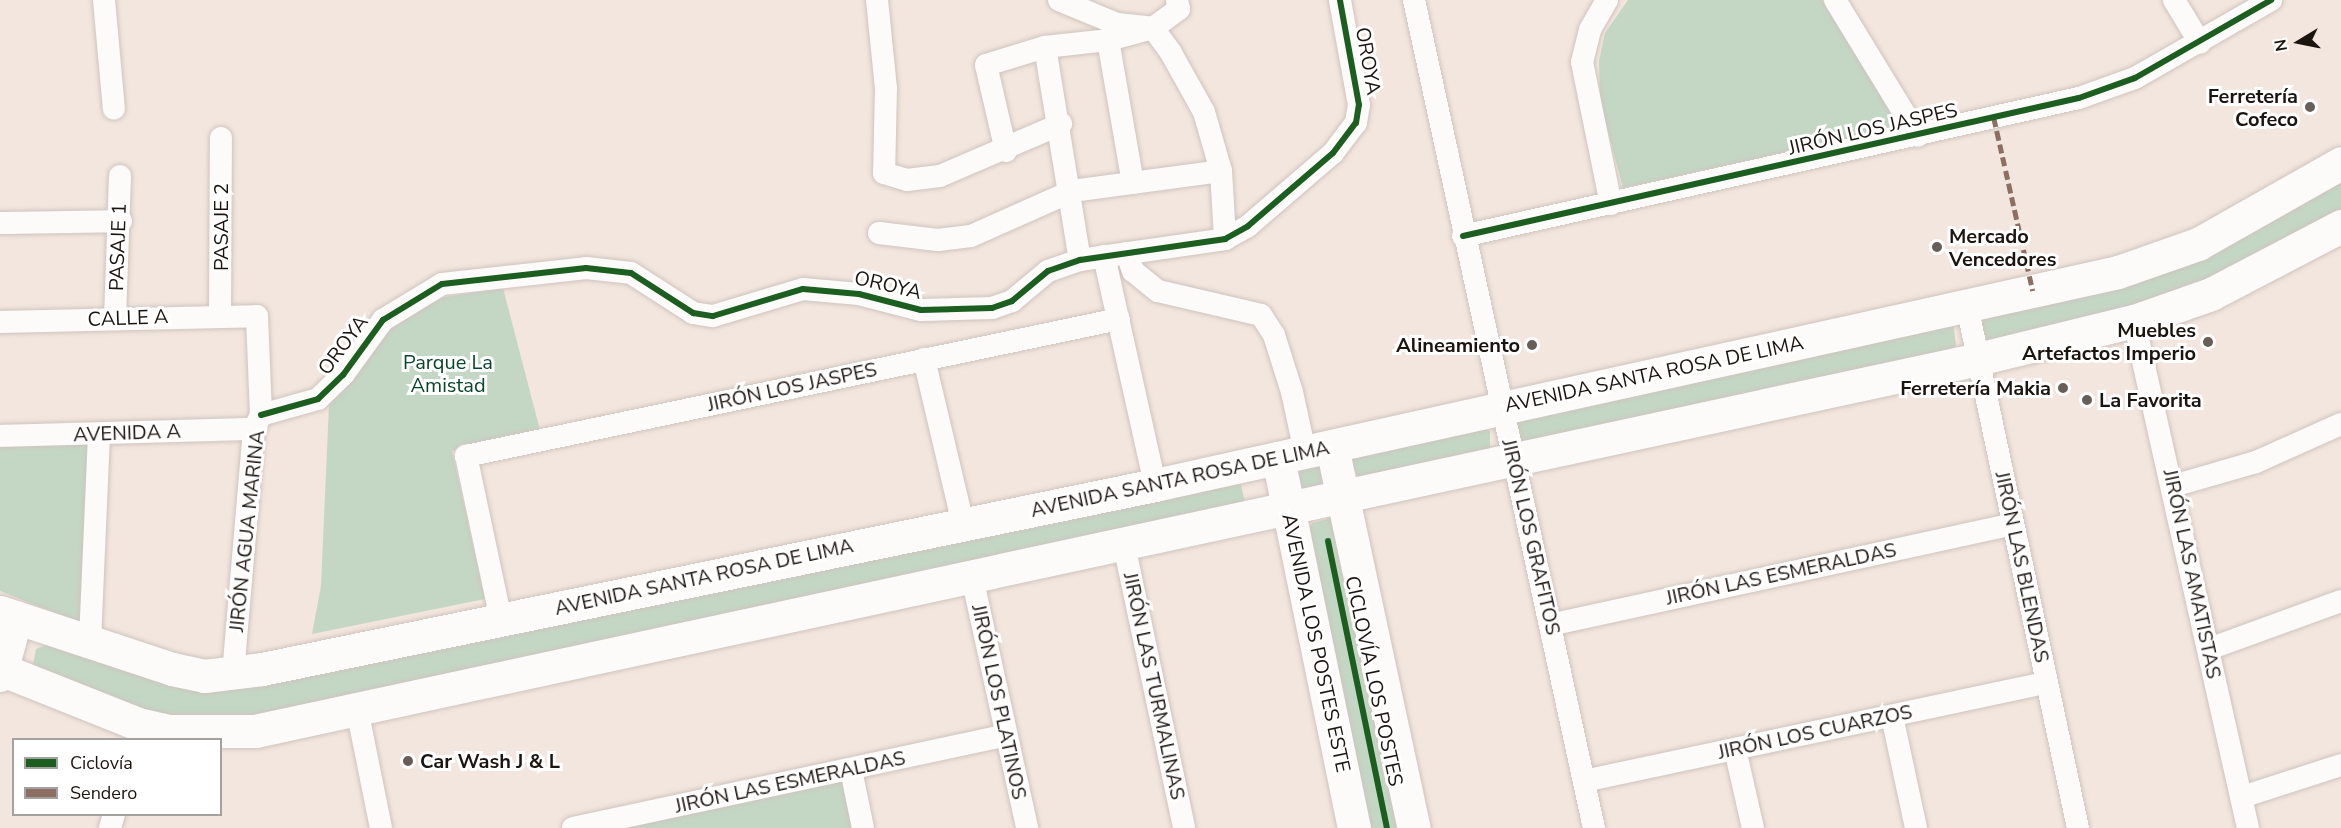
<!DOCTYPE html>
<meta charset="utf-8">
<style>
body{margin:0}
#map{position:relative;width:2341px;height:828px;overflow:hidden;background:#f3e6de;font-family:"Nunito Sans",sans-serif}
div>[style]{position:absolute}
.green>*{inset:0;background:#c4d7c5}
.roads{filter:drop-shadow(0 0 2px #cec4be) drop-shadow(0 0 2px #cec4be)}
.street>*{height:22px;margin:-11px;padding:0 11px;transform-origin:11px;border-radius:11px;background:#fdfbfa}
.secondary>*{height:33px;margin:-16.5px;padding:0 16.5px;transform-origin:16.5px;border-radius:16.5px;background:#fdfbfa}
.primary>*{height:33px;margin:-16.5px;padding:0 16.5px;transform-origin:16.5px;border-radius:16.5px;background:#fdfbfa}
.quiet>*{height:4.5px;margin-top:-2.25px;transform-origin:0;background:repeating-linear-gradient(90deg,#8d6e63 0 9px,transparent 0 13.5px)}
.cycleway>*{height:6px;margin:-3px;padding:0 3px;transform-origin:3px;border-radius:3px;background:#1b5e20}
.dots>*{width:16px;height:16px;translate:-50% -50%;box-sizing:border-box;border:3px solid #fff;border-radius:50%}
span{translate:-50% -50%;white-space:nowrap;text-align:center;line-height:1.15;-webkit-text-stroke:6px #fff;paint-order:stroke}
.street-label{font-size:20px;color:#1c140f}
.poi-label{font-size:20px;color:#1c140f;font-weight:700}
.right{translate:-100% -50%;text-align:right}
.left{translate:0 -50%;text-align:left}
.park-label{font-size:20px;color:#08452c}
.legend{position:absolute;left:12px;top:738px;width:210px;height:78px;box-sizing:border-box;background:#fff;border:2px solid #a4a19f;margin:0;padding:8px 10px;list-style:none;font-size:18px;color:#1c140f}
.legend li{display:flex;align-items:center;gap:12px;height:30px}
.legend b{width:30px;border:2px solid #a4a19f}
.north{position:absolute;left:2269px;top:12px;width:60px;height:60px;-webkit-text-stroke:4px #fff;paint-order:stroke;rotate:260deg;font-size:16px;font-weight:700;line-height:24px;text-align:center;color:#1c140f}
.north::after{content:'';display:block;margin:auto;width:21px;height:27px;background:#1c140f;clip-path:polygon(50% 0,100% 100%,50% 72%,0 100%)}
</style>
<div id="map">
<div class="green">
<div style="clip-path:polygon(1628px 0,1823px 0,1900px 121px,1896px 128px,1623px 188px,1600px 101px,1599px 61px,1605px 33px)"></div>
<div style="clip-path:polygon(2341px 173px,2341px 214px,2206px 286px,1989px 345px,1980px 336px,1978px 317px)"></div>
<div style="clip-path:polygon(503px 288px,540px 430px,452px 451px,485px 599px,312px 634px,321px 586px,329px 405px,374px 338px,426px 300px)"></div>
<div style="clip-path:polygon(1953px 322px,1956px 345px,1949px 354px,1518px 442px,1517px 414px)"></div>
<div style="clip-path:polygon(1481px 421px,1490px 432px,1490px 450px,1359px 479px,1350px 459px)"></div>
<div style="clip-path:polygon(92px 441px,83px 624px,0 591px,0 445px)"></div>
<div style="clip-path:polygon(1321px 462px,1328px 483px,1299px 491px,1295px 468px)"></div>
<div style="clip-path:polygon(1240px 480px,1245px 503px,258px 720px,157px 718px,32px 671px,36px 649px,52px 642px,171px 679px)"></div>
<div style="clip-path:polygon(1332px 518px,1404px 828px,1367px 828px,1307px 535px,1312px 523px)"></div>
<div style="clip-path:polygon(843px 777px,853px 828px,597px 828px)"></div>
</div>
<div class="roads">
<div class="street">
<div style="left:104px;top:0;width:109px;rotate:84.8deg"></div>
<div style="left:877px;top:0;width:88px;rotate:84.2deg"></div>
<div style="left:886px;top:88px;width:85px;rotate:91.3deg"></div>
<div style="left:884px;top:173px;width:24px;rotate:17deg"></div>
<div style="left:907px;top:180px;width:33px;rotate:-7deg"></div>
<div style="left:940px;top:176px;width:132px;rotate:-23.3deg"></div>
<div style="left:1059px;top:0;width:63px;rotate:22.5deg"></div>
<div style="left:1117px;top:24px;width:36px;rotate:6deg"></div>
<div style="left:1153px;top:28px;width:31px;rotate:54deg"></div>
<div style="left:1171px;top:53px;width:68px;rotate:60.8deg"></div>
<div style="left:1204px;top:112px;width:61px;rotate:73.9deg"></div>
<div style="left:1221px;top:171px;width:68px;rotate:86.6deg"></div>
<div style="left:1414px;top:0;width:847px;rotate:77.74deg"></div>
<div style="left:1607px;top:0;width:34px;rotate:120deg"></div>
<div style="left:1590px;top:30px;width:33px;rotate:104deg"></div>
<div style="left:1582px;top:62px;width:145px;rotate:78.5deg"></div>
<div style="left:1835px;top:0;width:159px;rotate:58.6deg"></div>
<div style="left:2174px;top:0;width:50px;rotate:58.8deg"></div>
<div style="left:1108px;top:40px;width:145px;rotate:80.1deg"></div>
<div style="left:1045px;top:47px;width:216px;rotate:80.7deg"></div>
<div style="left:1006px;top:151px;width:88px;rotate:-103.1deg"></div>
<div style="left:986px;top:65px;width:62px;rotate:-17deg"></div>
<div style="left:1045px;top:47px;width:63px;rotate:-6.3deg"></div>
<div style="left:1108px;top:40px;width:47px;rotate:-14.9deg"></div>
<div style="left:1153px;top:28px;width:32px;rotate:-36deg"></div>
<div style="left:1179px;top:9px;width:9px;rotate:-103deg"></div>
<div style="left:0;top:223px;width:121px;rotate:-0.9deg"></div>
<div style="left:879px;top:233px;width:59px;rotate:6.8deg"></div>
<div style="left:938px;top:240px;width:33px;rotate:-7deg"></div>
<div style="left:971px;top:236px;width:111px;rotate:-24deg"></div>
<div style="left:1072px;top:191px;width:150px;rotate:-7.6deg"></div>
<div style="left:1463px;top:236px;width:631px;rotate:-12.63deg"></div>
<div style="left:2079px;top:98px;width:59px;rotate:-19.7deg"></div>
<div style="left:2135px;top:78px;width:157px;rotate:-29.8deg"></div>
<div style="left:1127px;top:253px;width:19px;rotate:72deg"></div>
<div style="left:1133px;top:271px;width:32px;rotate:39deg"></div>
<div style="left:1158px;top:291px;width:106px;rotate:13.1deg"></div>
<div style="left:1261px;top:315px;width:24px;rotate:57deg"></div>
<div style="left:1274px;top:335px;width:60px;rotate:72.5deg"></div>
<div style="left:1292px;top:392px;width:61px;rotate:77.8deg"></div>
<div style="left:1104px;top:256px;width:235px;rotate:77.4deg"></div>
<div style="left:1967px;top:306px;width:534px;rotate:78deg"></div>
<div style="left:220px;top:315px;width:177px;rotate:-89.7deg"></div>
<div style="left:115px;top:319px;width:143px;rotate:-88deg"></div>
<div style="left:2134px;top:321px;width:520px;rotate:77.33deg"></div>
<div style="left:0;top:322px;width:257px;rotate:-1.3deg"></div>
<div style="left:257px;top:316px;width:99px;rotate:87.7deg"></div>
<div style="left:261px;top:415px;width:16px;rotate:117deg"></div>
<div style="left:254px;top:429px;width:246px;rotate:94.9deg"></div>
<div style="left:924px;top:359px;width:170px;rotate:76.7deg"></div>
<div style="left:261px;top:415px;width:59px;rotate:-15.7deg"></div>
<div style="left:318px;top:399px;width:35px;rotate:-44deg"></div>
<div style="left:343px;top:375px;width:68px;rotate:-54deg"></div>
<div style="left:383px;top:320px;width:69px;rotate:-31.4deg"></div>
<div style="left:442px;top:284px;width:145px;rotate:-6.3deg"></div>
<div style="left:586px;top:268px;width:45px;rotate:6.3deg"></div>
<div style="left:631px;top:273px;width:74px;rotate:32.8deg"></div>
<div style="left:693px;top:313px;width:20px;rotate:9deg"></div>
<div style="left:713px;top:316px;width:94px;rotate:-16.7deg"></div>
<div style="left:803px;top:289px;width:56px;rotate:5.1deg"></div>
<div style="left:859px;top:294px;width:64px;rotate:14.5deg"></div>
<div style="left:921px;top:310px;width:71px;rotate:-1.6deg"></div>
<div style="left:992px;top:308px;width:21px;rotate:-19deg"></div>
<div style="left:1012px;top:301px;width:47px;rotate:-39.8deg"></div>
<div style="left:1048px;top:271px;width:34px;rotate:-19deg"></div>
<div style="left:1080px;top:260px;width:147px;rotate:-8.2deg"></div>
<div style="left:1225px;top:239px;width:26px;rotate:-29deg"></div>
<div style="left:1248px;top:226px;width:112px;rotate:-40.7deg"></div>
<div style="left:1333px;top:153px;width:38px;rotate:-53deg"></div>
<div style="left:1356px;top:123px;width:18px;rotate:-81deg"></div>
<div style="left:1359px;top:105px;width:107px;rotate:-100.3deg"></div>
<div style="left:0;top:436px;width:254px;rotate:-1.6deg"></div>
<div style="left:2173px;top:486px;width:86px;rotate:-16.1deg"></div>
<div style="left:2256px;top:462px;width:93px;rotate:-24.1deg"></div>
<div style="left:1124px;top:545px;width:289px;rotate:78deg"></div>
<div style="left:972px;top:577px;width:257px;rotate:77.6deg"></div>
<div style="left:501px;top:620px;width:168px;rotate:-102deg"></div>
<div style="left:466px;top:456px;width:667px;rotate:-11.85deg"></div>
<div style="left:1550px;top:625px;width:473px;rotate:-12.3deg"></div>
<div style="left:90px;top:641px;width:207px;rotate:-87.5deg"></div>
<div style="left:2209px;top:649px;width:140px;rotate:-20deg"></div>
<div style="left:357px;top:709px;width:121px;rotate:78.6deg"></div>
<div style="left:1892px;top:716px;width:115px;rotate:77.9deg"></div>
<div style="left:1735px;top:749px;width:81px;rotate:77.2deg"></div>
<div style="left:851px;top:770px;width:59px;rotate:78.3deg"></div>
<div style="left:1584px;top:781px;width:472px;rotate:-12deg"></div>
<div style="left:2242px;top:797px;width:104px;rotate:-17.9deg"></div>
<div style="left:110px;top:828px;width:15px;rotate:-74deg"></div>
<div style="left:573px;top:828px;width:443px;rotate:-12.1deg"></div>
</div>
<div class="secondary">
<div style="left:1332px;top:447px;width:390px;rotate:77.9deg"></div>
<div style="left:1278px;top:458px;width:378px;rotate:78.4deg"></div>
<div style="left:0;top:675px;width:60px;rotate:-74.6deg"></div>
</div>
<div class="primary">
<div style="left:0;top:612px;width:181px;rotate:18.3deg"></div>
<div style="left:172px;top:669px;width:33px;rotate:12deg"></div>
<div style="left:204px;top:676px;width:58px;rotate:-6.9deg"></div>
<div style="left:262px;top:669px;width:912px;rotate:-11.64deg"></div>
<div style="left:1155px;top:485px;width:986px;rotate:-12.47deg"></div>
<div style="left:2118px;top:272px;width:85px;rotate:-19.3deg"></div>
<div style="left:2198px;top:244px;width:164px;rotate:-29.5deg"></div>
<div style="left:0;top:669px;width:149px;rotate:21.7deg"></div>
<div style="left:138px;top:724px;width:32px;rotate:13deg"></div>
<div style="left:169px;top:731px;width:86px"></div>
<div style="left:255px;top:731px;width:1763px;rotate:-12.18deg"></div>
<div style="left:1978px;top:359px;width:161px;rotate:-13.7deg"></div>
<div style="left:2134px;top:321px;width:82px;rotate:-19.3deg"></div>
<div style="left:2211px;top:294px;width:147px;rotate:-27.6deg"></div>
</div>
</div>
<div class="quiet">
<div style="left:1994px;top:118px;width:177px;rotate:77.3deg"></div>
</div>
<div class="cycleway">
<div style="left:1463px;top:236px;width:631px;rotate:-12.63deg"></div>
<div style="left:2079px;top:98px;width:59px;rotate:-19.7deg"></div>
<div style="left:2135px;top:78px;width:157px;rotate:-29.8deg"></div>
<div style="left:261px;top:415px;width:59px;rotate:-15.7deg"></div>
<div style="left:318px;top:399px;width:35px;rotate:-44deg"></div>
<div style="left:343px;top:375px;width:68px;rotate:-54deg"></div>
<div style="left:383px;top:320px;width:69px;rotate:-31.4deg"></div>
<div style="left:442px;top:284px;width:145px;rotate:-6.3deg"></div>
<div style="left:586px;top:268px;width:45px;rotate:6.3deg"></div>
<div style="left:631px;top:273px;width:74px;rotate:32.8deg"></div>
<div style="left:693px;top:313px;width:20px;rotate:9deg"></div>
<div style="left:713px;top:316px;width:94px;rotate:-16.7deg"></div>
<div style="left:803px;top:289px;width:56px;rotate:5.1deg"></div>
<div style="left:859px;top:294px;width:64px;rotate:14.5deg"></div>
<div style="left:921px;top:310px;width:71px;rotate:-1.6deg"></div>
<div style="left:992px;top:308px;width:21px;rotate:-19deg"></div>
<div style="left:1012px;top:301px;width:47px;rotate:-39.8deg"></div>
<div style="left:1048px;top:271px;width:34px;rotate:-19deg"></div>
<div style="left:1080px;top:260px;width:147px;rotate:-8.2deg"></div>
<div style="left:1225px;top:239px;width:26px;rotate:-29deg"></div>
<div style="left:1248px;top:226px;width:112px;rotate:-40.7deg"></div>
<div style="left:1333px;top:153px;width:38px;rotate:-53deg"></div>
<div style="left:1356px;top:123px;width:18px;rotate:-81deg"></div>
<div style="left:1359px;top:105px;width:107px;rotate:-100.3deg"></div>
<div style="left:1328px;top:541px;width:293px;rotate:78.4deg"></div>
</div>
<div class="dots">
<div style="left:2310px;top:107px;background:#675e57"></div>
<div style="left:1937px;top:247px;background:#675e57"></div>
<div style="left:2208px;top:342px;background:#675e57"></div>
<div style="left:1532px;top:345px;background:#675e57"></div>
<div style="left:2063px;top:388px;background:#675e57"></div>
<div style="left:2087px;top:400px;background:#675e57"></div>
<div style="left:408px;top:761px;background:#675e57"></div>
</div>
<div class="street-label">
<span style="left:1368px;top:61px;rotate:80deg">OROYA</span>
<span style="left:1873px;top:129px;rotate:-13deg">JIRÓN LOS JASPES</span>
<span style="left:221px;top:227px;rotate:-90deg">PASAJE 2</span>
<span style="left:118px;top:247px;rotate:-88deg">PASAJE 1</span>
<span style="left:888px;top:285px;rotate:13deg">OROYA</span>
<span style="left:128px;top:318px;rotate:-2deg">CALLE A</span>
<span style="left:343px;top:345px;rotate:-53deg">OROYA</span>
<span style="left:1654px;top:374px;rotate:-12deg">AVENIDA SANTA ROSA DE LIMA</span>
<span style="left:792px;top:387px;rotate:-12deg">JIRÓN LOS JASPES</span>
<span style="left:127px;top:433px;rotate:-2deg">AVENIDA A</span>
<span style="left:1180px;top:479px;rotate:-12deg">AVENIDA SANTA ROSA DE LIMA</span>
<span style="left:247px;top:531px;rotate:-84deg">JIRÓN AGUA MARINA</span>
<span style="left:1531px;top:537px;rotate:77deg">JIRÓN LOS GRAFITOS</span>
<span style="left:2022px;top:567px;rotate:78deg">JIRÓN LAS BLENDAS</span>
<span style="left:1781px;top:574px;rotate:-12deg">JIRÓN LAS ESMERALDAS</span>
<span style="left:2192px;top:574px;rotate:78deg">JIRÓN LAS AMATISTAS</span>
<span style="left:704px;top:577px;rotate:-12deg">AVENIDA SANTA ROSA DE LIMA</span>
<span style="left:1316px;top:643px;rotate:78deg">AVENIDA LOS POSTES ESTE</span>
<span style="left:1374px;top:681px;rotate:78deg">CICLOVÍA LOS POSTES</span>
<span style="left:1154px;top:686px;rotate:78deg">JIRÓN LAS TURMALINAS</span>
<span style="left:999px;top:702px;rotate:78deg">JIRÓN LOS PLATINOS</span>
<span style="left:1815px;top:732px;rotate:-12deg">JIRÓN LOS CUARZOS</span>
<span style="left:790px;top:782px;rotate:-12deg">JIRÓN LAS ESMERALDAS</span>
</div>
<div class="poi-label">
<span class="right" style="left:2298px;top:108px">Ferretería<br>Cofeco</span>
<span class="left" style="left:1949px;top:248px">Mercado<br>Vencedores</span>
<span class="right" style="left:2196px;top:342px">Muebles<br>Artefactos Imperio</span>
<span class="right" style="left:1520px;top:345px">Alineamiento</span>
<span class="right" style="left:2051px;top:388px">Ferretería Makia</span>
<span class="left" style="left:2099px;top:400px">La Favorita</span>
<span class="left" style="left:420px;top:761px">Car Wash J &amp; L</span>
</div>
<div class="park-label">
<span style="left:448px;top:374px">Parque La<br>Amistad</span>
</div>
<ul class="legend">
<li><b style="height:8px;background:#1b5e20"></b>Ciclovía</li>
<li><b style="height:8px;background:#8d6e63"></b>Sendero</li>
</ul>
<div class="north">N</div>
</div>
